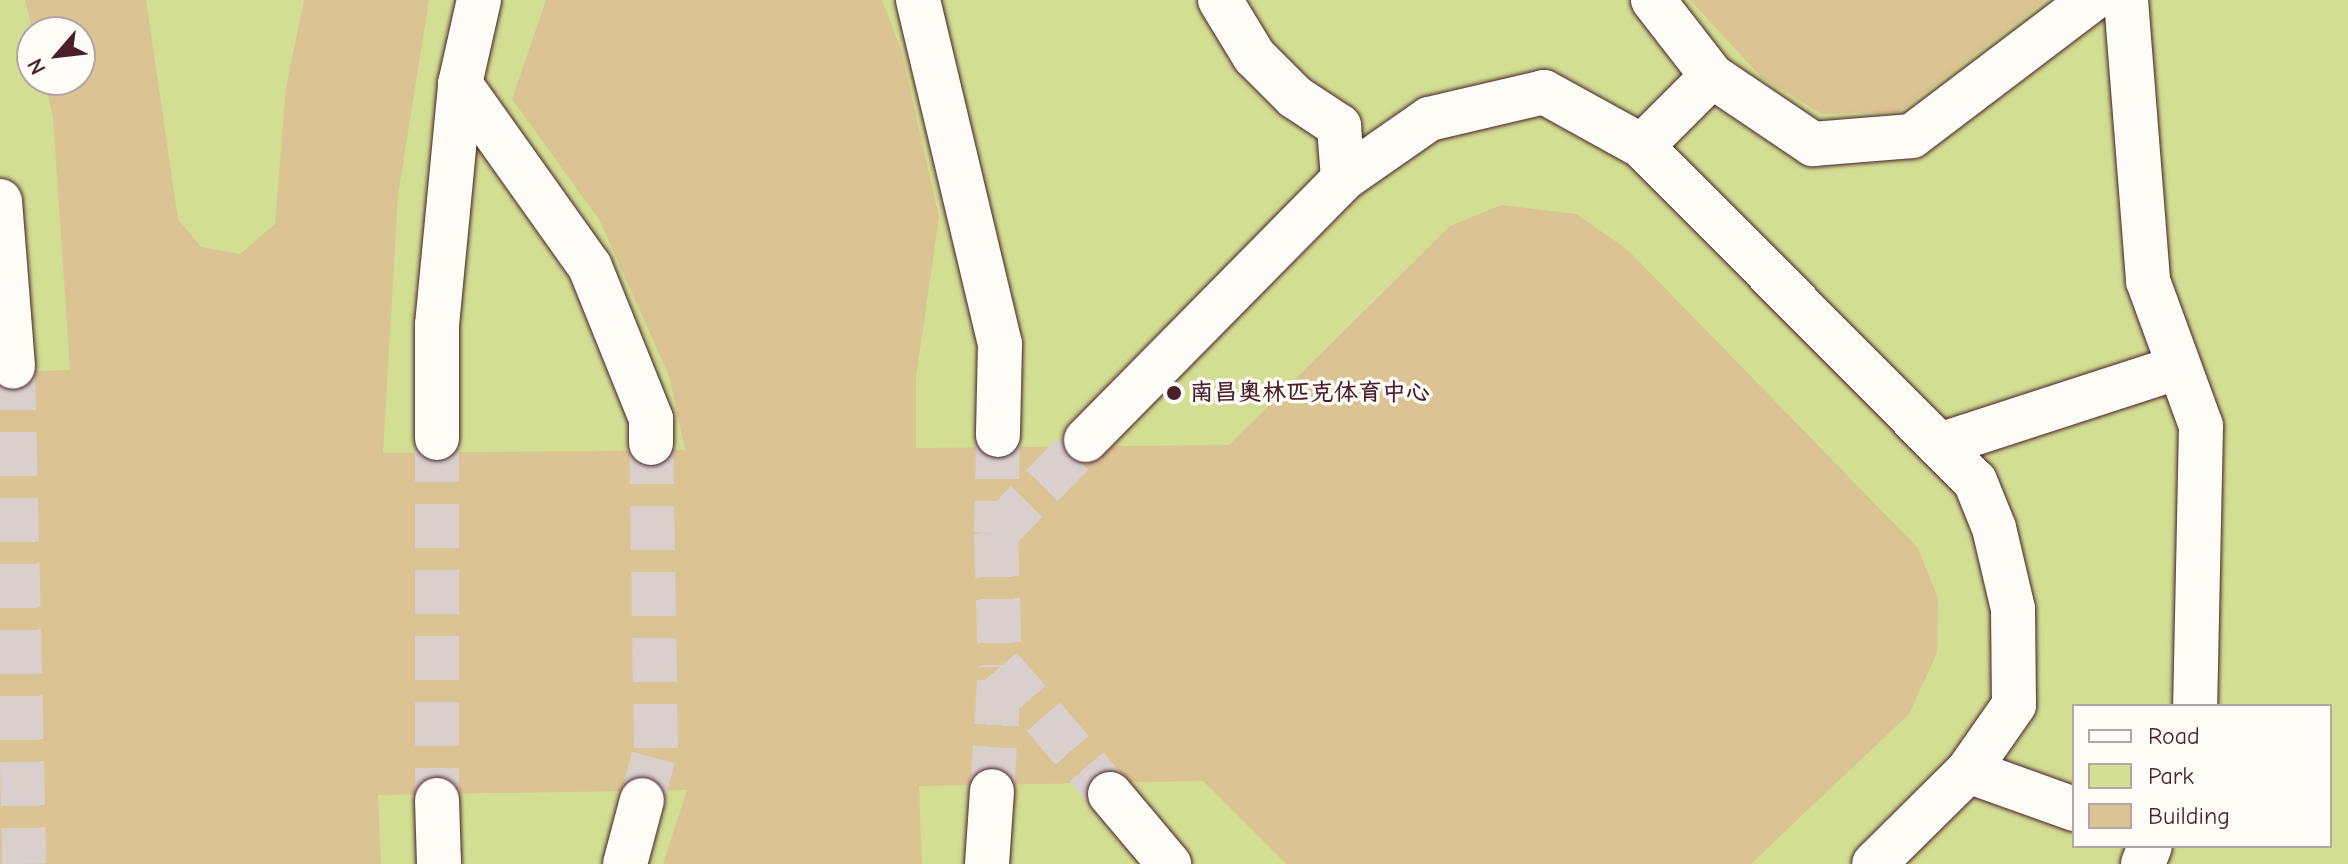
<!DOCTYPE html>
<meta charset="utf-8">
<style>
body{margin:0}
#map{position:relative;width:2348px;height:864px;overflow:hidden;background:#fdfcf7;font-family:"Comic Neue","LXGW WenKai TC",sans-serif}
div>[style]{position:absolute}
.green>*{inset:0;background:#d2df92}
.building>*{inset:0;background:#dcc393}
.minor-tunnel>*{height:44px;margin-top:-22px;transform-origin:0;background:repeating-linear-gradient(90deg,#d9d0ce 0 44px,transparent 0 66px)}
.roads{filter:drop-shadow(0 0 2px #4a1f2b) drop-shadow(0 0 2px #4a1f2b)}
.minor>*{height:44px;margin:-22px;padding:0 22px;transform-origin:22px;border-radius:22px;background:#fdfcf7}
.dots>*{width:22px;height:22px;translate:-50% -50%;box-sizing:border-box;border:4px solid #fdfcf7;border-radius:50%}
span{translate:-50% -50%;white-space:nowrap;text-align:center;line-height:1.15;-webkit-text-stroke:7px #fdfcf7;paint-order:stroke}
.poi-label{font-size:24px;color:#4a1f2b;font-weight:700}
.left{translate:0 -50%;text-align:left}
.legend{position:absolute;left:2072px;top:704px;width:260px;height:144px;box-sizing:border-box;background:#fdfcf7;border:2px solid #b5a4a5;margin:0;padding:10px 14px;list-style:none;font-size:24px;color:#4a1f2b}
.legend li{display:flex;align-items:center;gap:16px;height:40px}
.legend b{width:40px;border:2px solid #b5a4a5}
.north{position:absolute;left:16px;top:16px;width:80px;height:80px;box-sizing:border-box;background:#fdfcf7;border:2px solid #b5a4a5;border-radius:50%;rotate:242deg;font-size:22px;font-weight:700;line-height:32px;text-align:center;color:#4a1f2b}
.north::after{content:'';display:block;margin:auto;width:28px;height:36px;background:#4a1f2b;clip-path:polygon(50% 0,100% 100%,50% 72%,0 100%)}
</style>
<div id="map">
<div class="green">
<div style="clip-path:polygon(evenodd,0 0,2348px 0,2348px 864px,0 864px,0 0,32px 32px,80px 32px,80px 80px,32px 80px,32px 32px,0 0,2074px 706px,2330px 706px,2330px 846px,2074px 846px,2074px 706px)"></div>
</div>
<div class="building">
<div style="clip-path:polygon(25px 0,146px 0,178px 219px,201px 247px,240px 254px,275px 224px,286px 87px,304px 0,429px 0,398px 195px,383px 453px,685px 450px,669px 376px,600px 221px,512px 99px,546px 0,882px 0,901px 50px,939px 217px,916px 377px,916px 448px,1229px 445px,1450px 226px,1501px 205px,1576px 214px,1628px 250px,1918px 548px,1938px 598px,1937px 653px,1909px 714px,1751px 864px,1286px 864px,1203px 781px,919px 786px,922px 864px,663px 864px,687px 790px,378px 795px,381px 864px,0 864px,0 372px,70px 370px,53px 117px,44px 80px,80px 80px,80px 32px,33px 32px)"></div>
<div style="clip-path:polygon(1690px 0,2046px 0,1899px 112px,1822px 114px,1761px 77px)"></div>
</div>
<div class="minor-tunnel">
<div style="left:13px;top:366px;width:498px;rotate:88.7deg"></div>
<div style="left:998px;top:435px;width:98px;rotate:91.2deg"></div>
<div style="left:996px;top:533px;width:129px;rotate:-45.9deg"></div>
<div style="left:437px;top:438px;width:362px;rotate:90deg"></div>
<div style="left:996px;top:533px;width:134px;rotate:88.3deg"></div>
<div style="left:992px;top:791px;width:124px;rotate:-86.3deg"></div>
<div style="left:1000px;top:667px;width:168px;rotate:49.1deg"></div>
<div style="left:642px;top:800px;width:54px;rotate:-74.9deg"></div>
<div style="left:656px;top:748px;width:305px;rotate:-90.9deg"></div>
</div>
<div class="roads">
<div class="minor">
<div style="left:918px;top:0;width:354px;rotate:76.6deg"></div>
<div style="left:1000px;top:344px;width:91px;rotate:91.3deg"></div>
<div style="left:1220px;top:0;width:66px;rotate:58.7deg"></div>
<div style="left:1254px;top:56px;width:58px;rotate:45deg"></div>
<div style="left:1295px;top:97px;width:53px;rotate:33.4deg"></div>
<div style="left:1339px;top:126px;width:53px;rotate:85.7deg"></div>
<div style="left:1653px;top:0;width:96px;rotate:52.2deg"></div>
<div style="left:1712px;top:76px;width:122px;rotate:34deg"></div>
<div style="left:1813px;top:144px;width:99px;rotate:-4.6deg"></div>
<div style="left:1912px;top:136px;width:225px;rotate:-37.2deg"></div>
<div style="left:2126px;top:0;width:282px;rotate:85.5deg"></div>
<div style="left:2148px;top:281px;width:154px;rotate:69.9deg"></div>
<div style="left:2201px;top:426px;width:280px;rotate:91.2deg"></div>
<div style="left:460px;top:84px;width:224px;rotate:54.6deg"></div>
<div style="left:590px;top:267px;width:164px;rotate:68.1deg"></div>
<div style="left:651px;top:419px;width:24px;rotate:90deg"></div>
<div style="left:1642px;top:146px;width:472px;rotate:45.2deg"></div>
<div style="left:1975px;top:481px;width:51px;rotate:68deg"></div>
<div style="left:1994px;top:528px;width:83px;rotate:76.8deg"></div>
<div style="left:2013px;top:609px;width:96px;rotate:89.4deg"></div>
<div style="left:2014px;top:705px;width:80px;rotate:124.9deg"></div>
<div style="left:1968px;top:771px;width:132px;rotate:135.3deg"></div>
<div style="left:0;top:201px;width:166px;rotate:85.5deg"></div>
<div style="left:437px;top:438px;width:113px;rotate:-90deg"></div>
<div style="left:437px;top:325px;width:242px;rotate:-84.5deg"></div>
<div style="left:460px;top:84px;width:86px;rotate:-77.3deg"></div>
<div style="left:1086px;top:440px;width:366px;rotate:-45.4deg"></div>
<div style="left:1343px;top:179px;width:105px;rotate:-34.9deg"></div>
<div style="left:1429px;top:119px;width:118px;rotate:-13.2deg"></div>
<div style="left:1544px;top:92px;width:112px;rotate:28.9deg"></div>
<div style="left:1642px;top:146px;width:99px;rotate:-45deg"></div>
<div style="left:1939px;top:445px;width:252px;rotate:-18deg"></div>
<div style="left:1968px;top:771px;width:113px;rotate:19.7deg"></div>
<div style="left:1110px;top:794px;width:92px;rotate:49.9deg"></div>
<div style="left:437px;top:800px;width:64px;rotate:88.2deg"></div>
<div style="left:625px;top:864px;width:66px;rotate:-75.1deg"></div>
<div style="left:987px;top:864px;width:73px;rotate:-86.1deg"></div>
<div style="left:2143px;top:864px;width:19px;rotate:-69deg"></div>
</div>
</div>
<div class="dots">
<div style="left:1174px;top:393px;background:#4a1f2b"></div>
</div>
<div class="poi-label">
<span class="left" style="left:1190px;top:393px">南昌奥林匹克体育中心</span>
</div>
<ul class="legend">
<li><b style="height:10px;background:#fdfcf7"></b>Road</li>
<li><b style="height:22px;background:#d2df92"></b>Park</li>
<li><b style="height:22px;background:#dcc393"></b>Building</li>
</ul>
<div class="north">N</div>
</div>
